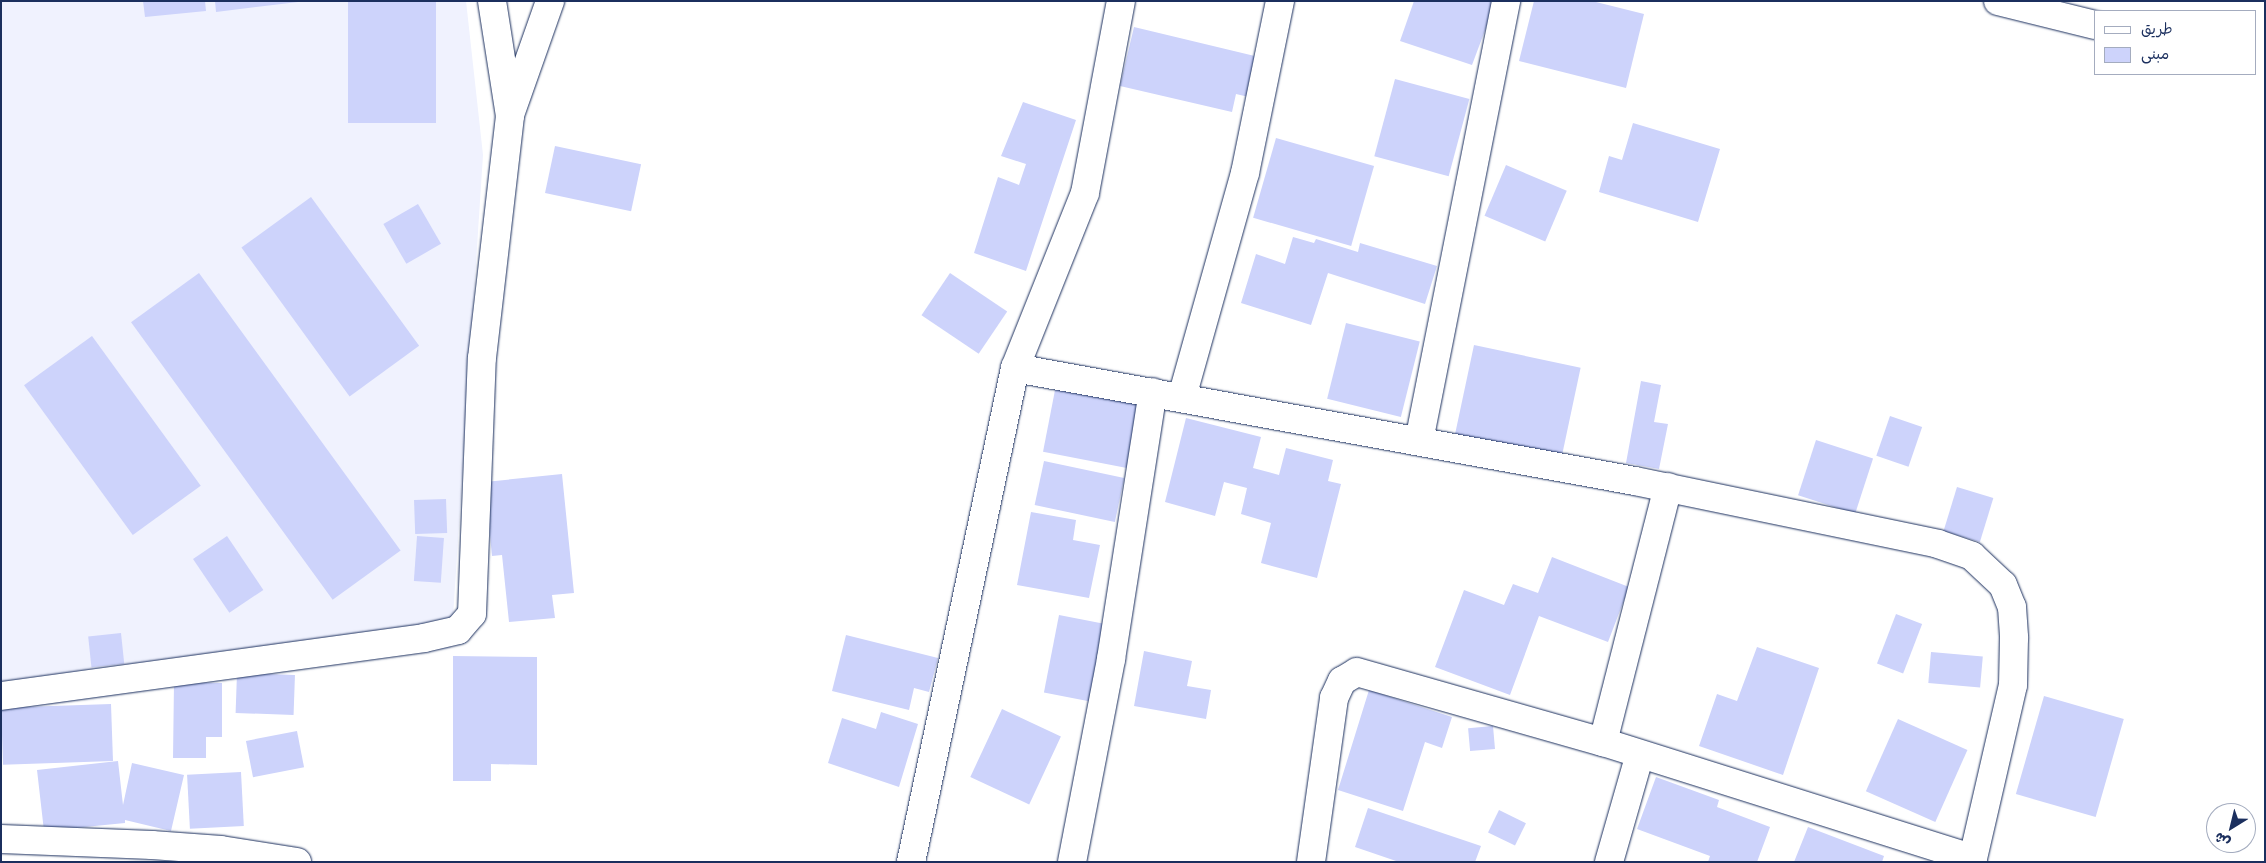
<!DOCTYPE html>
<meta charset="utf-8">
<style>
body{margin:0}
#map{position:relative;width:2266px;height:863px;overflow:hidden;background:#fff;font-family:"Comic Neue","Playpen Sans Arabic",sans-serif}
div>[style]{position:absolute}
.built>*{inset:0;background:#f0f2fe}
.building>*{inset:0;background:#cdd3fb;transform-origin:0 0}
.roads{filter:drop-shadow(0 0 1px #1b2f5e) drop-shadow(0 0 1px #1b2f5e)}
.minor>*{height:28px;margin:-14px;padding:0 14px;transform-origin:14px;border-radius:14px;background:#fff}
span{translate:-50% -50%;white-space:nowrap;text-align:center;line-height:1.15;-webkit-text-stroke:4px #fff;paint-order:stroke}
.frame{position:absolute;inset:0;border:2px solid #1b2f5e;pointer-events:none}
.legend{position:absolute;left:2094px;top:10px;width:162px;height:65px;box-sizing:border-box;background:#fff;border:1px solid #a4acbf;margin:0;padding:6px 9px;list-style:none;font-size:15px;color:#1b2f5e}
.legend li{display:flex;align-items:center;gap:10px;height:25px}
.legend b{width:25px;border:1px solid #a4acbf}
.north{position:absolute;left:2206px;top:803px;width:50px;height:50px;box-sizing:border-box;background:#fff;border:1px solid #a4acbf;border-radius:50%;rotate:216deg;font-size:14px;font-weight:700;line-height:20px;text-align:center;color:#1b2f5e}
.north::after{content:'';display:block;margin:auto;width:18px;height:22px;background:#1b2f5e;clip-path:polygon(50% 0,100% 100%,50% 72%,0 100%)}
</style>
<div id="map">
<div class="built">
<div style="clip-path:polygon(1px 1px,466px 1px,483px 155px,451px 648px,1px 711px)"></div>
</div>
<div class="building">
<div style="clip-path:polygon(143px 1px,205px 1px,206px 11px,145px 17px)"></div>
<div style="clip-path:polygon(215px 1px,298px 1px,298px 2px,216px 12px)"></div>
<div style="left:348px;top:1px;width:88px;height:122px"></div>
<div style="clip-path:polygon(1414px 1px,1496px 1px,1472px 65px,1400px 41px)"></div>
<div style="clip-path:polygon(1534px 1px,1592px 1px,1644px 14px,1626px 88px,1519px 61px)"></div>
<div style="clip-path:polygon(1134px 27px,1263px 58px,1253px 98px,1236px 94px,1232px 112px,1120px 86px)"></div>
<div style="left:1395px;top:79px;width:77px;height:80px;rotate:15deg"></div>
<div style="clip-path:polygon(1023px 102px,1076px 120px,1026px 271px,974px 253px,998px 177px,1019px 185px,1026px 164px,1001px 156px)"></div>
<div style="clip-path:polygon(1633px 123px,1720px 149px,1698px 222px,1599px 192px,1609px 156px,1622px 160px)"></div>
<div style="left:1276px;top:138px;width:102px;height:83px;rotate:16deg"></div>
<div style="left:555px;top:146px;width:88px;height:48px;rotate:12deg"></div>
<div style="left:1506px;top:165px;width:66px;height:55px;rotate:23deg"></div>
<div style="left:311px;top:197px;width:184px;height:86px;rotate:54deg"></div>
<div style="left:418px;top:204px;width:46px;height:40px;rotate:60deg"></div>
<div style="clip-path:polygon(1293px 237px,1314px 243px,1316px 239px,1358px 252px,1360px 243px,1437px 266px,1425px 304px,1328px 273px,1311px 325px,1241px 303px,1256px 254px,1285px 264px)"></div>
<div style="left:199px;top:273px;width:343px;height:84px;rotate:54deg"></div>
<div style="left:950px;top:273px;width:69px;height:51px;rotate:34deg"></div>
<div style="left:1346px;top:323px;width:76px;height:78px;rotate:14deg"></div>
<div style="left:92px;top:336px;width:185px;height:84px;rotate:54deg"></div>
<div style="left:1474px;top:345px;width:109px;height:93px;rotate:12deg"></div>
<div style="clip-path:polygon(1641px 381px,1661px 385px,1654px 422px,1668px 424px,1659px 469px,1626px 463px)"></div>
<div style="left:1056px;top:385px;width:88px;height:68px;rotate:11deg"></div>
<div style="left:1890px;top:416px;width:34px;height:42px;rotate:19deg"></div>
<div style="clip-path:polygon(1186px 418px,1261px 437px,1253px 468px,1279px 475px,1286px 448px,1333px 460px,1328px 481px,1341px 484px,1317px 578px,1261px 563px,1271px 523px,1241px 514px,1247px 488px,1224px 482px,1215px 516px,1165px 502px)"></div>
<div style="left:1816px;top:440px;width:60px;height:58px;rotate:18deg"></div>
<div style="left:1044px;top:461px;width:82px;height:45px;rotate:12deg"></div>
<div style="clip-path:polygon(562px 474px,574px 593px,552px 595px,555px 618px,509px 622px,502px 555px,492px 556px,485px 482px)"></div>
<div style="left:1957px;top:487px;width:38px;height:46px;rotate:17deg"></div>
<div style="left:446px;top:499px;width:34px;height:32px;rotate:88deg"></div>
<div style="clip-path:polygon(1031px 512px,1076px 520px,1073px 540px,1100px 545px,1089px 598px,1017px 585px)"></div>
<div style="left:227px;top:536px;width:65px;height:41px;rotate:56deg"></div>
<div style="left:417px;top:536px;width:27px;height:45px;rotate:4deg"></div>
<div style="clip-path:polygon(1552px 557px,1629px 587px,1608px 642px,1539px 616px,1510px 695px,1435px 667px,1464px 590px,1504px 605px,1513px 584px,1538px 593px)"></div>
<div style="left:1896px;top:614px;width:28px;height:53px;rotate:21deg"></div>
<div style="left:1059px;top:615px;width:51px;height:79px;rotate:11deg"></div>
<div style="left:121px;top:633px;width:31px;height:33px;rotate:84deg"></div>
<div style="clip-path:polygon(846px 635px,938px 658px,929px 692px,914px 688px,909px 710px,832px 691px)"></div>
<div style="clip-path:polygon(1757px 647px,1819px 668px,1783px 775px,1699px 746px,1717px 694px,1737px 701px)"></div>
<div style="clip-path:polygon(1144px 651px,1192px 661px,1187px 686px,1211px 690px,1206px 719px,1134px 706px)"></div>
<div style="left:1931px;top:652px;width:52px;height:31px;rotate:5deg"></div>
<div style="clip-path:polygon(453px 656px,537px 657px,537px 765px,491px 764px,491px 781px,453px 781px)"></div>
<div style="left:237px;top:673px;width:58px;height:40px;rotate:2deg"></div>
<div style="clip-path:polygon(174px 682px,222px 683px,222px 737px,206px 737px,206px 758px,173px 758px)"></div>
<div style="clip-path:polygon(1369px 690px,1452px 717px,1442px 748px,1425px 742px,1403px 811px,1338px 790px)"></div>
<div style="left:2044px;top:696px;width:83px;height:102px;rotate:16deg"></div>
<div style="left:111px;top:704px;width:57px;height:110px;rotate:88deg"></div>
<div style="left:1002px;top:709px;width:65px;height:75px;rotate:25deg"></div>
<div style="clip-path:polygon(881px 712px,918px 724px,899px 787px,828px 763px,842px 718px,876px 729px)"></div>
<div style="left:1898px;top:719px;width:76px;height:79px;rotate:24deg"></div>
<div style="left:1493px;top:726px;width:23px;height:25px;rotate:85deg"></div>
<div style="left:297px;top:731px;width:37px;height:52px;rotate:79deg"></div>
<div style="clip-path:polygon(118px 761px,123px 805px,132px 763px,184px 775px,171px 831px,125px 820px,125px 823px,44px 831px,37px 770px)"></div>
<div style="left:241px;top:772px;width:54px;height:54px;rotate:87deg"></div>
<div style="clip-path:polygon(1656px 777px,1719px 800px,1717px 807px,1770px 827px,1757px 862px,1708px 862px,1710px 856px,1637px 829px)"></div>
<div style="clip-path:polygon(1368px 808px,1481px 846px,1475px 862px,1399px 862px,1355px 847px)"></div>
<div style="left:1499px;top:810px;width:30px;height:25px;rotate:26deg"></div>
<div style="clip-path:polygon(1808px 827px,1884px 856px,1882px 862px,1794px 862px)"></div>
</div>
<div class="roads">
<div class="minor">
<div style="left:1998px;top:1px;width:100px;rotate:13.9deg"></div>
<div style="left:511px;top:112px;width:118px;rotate:-70.6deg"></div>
<div style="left:1015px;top:368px;width:630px;rotate:10.33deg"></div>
<div style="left:1635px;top:481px;width:309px;rotate:11.7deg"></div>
<div style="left:1938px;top:544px;width:36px;rotate:19deg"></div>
<div style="left:1972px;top:556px;width:42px;rotate:43.1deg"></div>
<div style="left:2003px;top:585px;width:24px;rotate:68deg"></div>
<div style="left:2012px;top:607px;width:31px;rotate:86deg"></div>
<div style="left:2014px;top:638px;width:47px;rotate:91.2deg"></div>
<div style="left:2013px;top:685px;width:182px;rotate:103deg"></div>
<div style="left:1182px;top:397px;width:233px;rotate:-74.3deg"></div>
<div style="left:1245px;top:173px;width:176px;rotate:-78.5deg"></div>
<div style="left:1419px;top:441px;width:449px;rotate:-78.8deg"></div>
<div style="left:1px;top:696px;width:427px;rotate:-7.8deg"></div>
<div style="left:424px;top:638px;width:35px;rotate:-13deg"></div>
<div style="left:458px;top:630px;width:21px;rotate:-49deg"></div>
<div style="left:472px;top:614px;width:256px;rotate:-87.8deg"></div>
<div style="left:482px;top:358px;width:244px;rotate:-83.4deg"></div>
<div style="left:510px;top:116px;width:116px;rotate:-98.9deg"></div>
<div style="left:1603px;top:742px;width:263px;rotate:-75.7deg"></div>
<div style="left:1px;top:839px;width:151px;rotate:2.3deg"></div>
<div style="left:152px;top:845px;width:69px;rotate:4.1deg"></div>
<div style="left:221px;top:850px;width:77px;rotate:9deg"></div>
<div style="left:911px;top:862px;width:505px;rotate:-78.11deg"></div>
<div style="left:1015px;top:368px;width:188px;rotate:-68.2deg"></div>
<div style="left:1085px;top:193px;width:195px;rotate:-79.4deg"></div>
<div style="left:1072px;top:862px;width:207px;rotate:-79.1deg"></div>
<div style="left:1111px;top:659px;width:270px;rotate:-81.1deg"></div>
<div style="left:1311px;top:862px;width:166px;rotate:-82deg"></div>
<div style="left:1334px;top:698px;width:19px;rotate:-65deg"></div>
<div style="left:1342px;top:681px;width:17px;rotate:-31deg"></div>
<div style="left:1357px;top:672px;width:256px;rotate:15.9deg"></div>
<div style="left:1603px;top:742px;width:388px;rotate:17.5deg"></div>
<div style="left:1609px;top:862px;width:112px;rotate:-74deg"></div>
</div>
</div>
<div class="frame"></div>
<ul class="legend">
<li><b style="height:6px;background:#fff"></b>طريق</li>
<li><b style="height:14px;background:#cdd3fb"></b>مبنى</li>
</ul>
<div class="north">ش</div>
</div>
